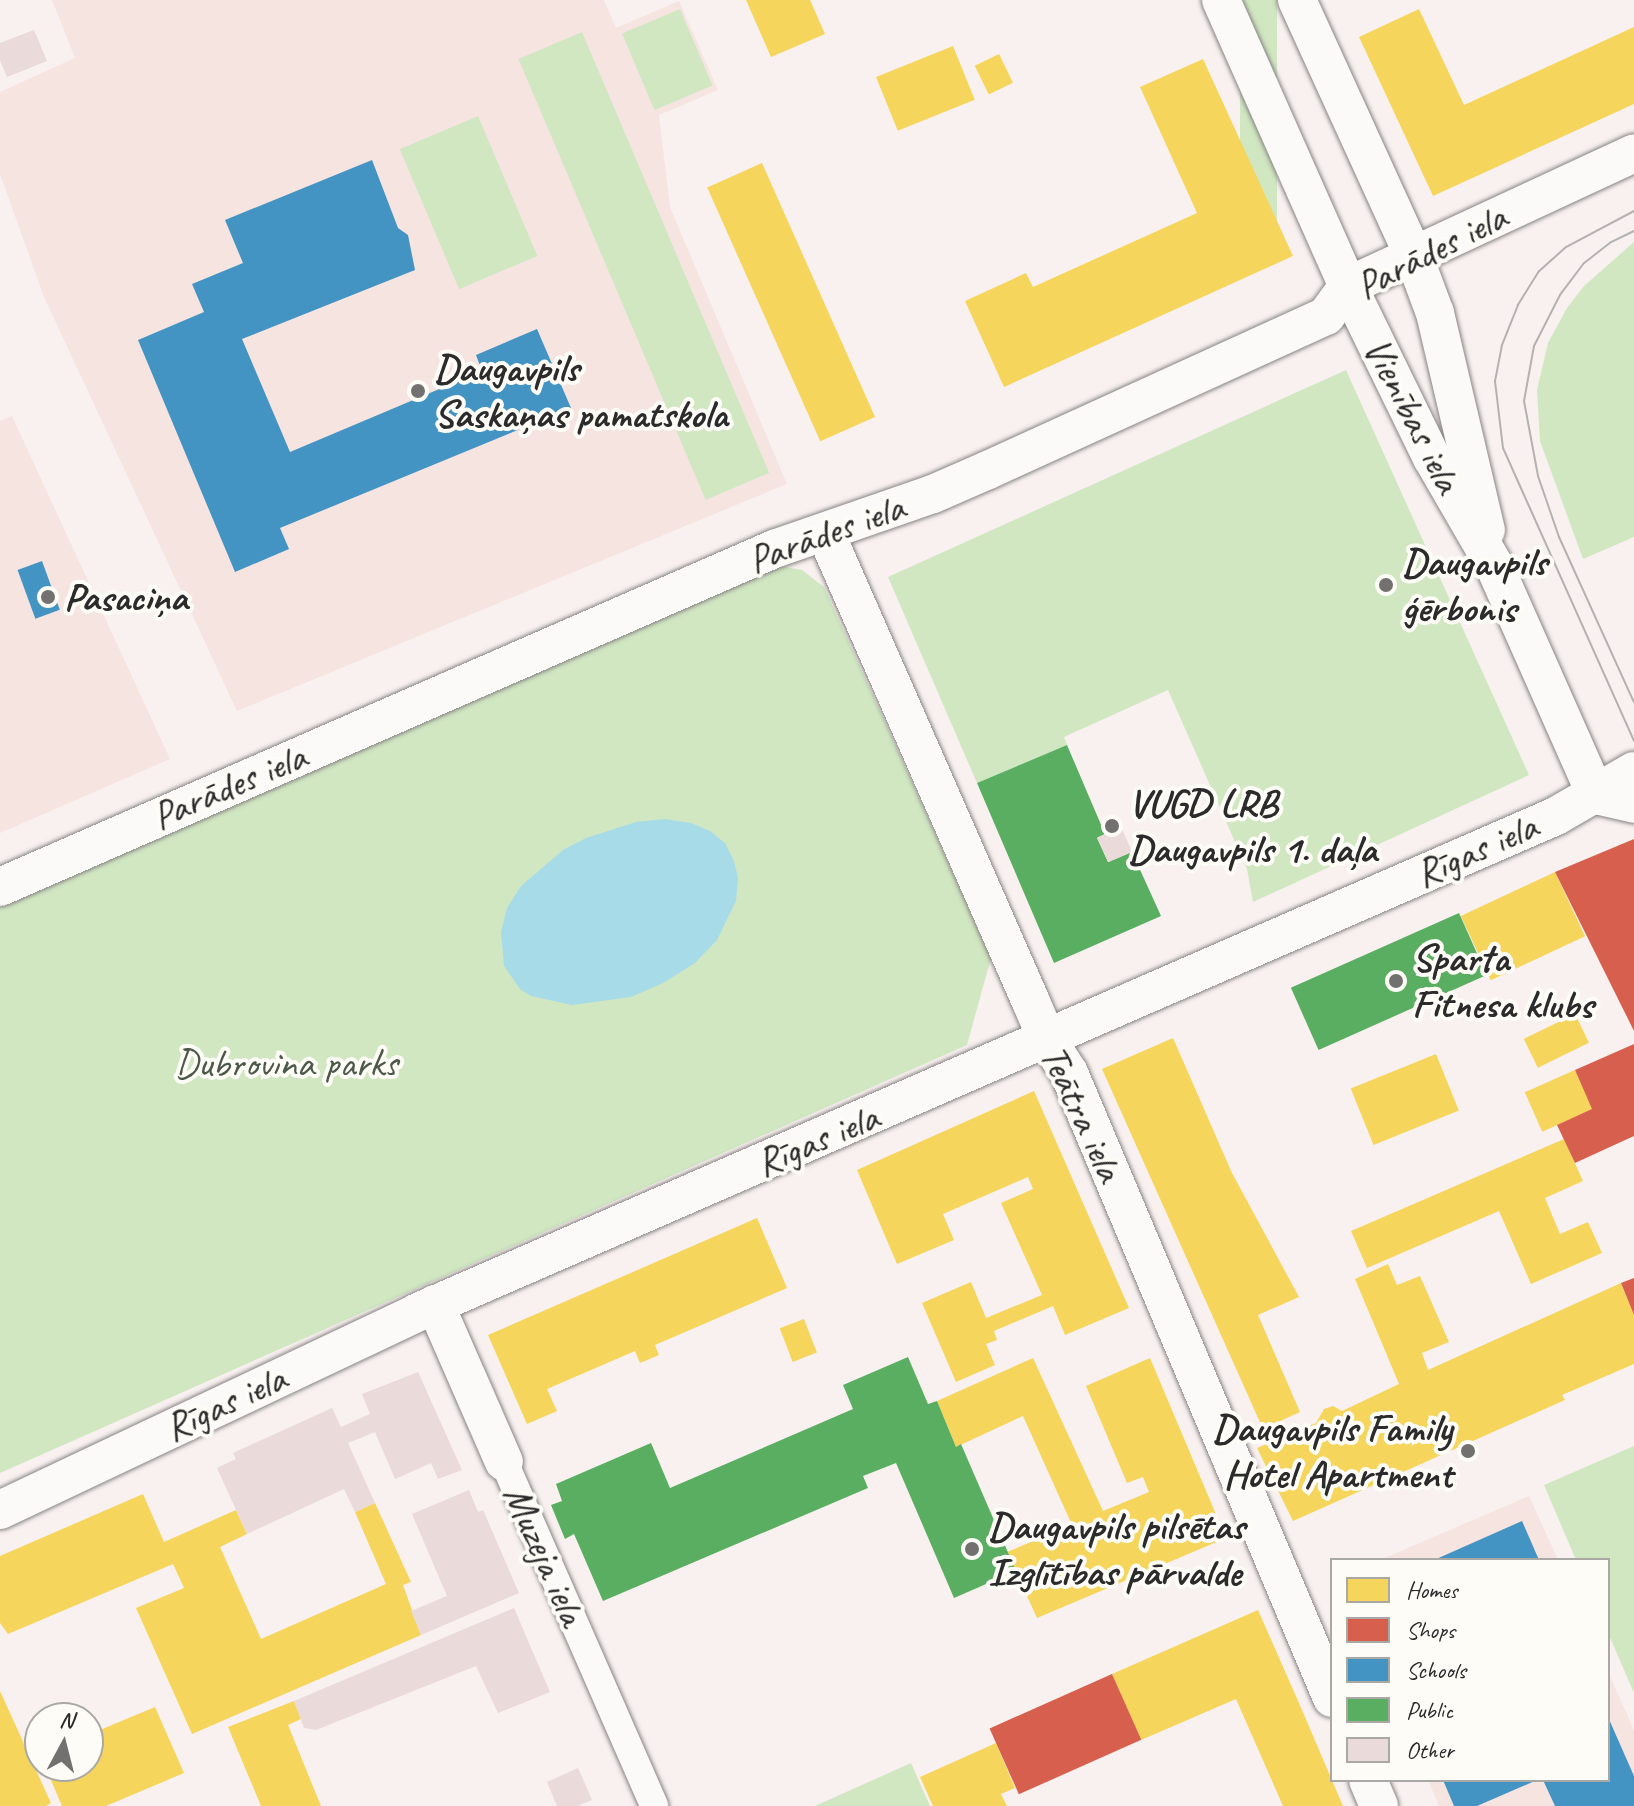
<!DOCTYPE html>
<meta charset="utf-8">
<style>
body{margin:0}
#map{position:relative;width:1634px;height:1806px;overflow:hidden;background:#f8f1ef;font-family:Caveat,sans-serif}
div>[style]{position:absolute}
.built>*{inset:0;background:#f6e4e1}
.green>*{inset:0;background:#d0e7c2;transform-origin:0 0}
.water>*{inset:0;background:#a8dbe8}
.homes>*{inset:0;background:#f6d55c;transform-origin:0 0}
.shops>*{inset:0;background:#d6604d;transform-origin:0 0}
.schools>*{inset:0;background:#4393c3;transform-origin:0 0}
.public>*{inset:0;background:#5aae61;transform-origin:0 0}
.building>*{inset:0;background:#eadad9;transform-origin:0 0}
.roads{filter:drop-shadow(0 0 2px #878483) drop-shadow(0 0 2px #878483)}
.pedestrian>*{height:28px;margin:-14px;padding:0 14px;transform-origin:14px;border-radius:14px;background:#fbfaf8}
.minor>*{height:38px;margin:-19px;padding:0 19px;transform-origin:19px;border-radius:19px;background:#fbfaf8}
.tram>*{height:2px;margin:-1px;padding:0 1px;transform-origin:1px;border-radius:1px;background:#b4b2b1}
.dots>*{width:22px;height:22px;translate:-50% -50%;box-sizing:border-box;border:4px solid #fdfcf7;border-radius:50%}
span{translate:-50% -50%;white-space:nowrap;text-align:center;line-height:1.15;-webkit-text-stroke:8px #fdfcf7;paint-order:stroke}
.street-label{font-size:40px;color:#2b2b2b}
.poi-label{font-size:40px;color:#2b2b2b;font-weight:700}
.left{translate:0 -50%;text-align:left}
.right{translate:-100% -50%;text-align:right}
.park-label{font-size:40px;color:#4c5848}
.legend{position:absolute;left:1330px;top:1558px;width:280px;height:224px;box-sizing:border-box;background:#fdfcf7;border:2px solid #a9a8a5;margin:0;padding:10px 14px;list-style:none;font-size:24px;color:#2b2b2b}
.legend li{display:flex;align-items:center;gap:16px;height:40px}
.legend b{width:40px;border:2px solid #a9a8a5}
.north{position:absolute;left:24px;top:1702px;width:80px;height:80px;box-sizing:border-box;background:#fdfcf7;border:2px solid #a9a8a5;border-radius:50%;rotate:7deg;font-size:22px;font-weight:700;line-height:32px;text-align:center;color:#2b2b2b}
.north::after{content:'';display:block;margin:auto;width:28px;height:36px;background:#737070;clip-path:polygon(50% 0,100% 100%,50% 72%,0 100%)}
</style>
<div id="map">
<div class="built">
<div style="clip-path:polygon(52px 0,604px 0,616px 28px,679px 1px,718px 90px,659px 115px,670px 207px,787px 484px,237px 711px,44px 297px,0 174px,0 92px,75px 58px)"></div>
<div style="clip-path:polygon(12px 416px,170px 759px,0 833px,0 421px)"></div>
<div style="clip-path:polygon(1529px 1496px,1558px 1560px,1380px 1560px)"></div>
<div style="clip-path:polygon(1608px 1672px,1634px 1730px,1634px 1806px,1439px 1806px,1428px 1780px,1608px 1780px)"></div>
</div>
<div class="green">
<div style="left:1240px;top:0;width:37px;height:244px"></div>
<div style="left:680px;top:9px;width:83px;height:63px;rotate:67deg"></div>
<div style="left:582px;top:32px;width:479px;height:69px;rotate:67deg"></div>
<div style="left:478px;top:116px;width:152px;height:85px;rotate:67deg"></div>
<div style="clip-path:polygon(1634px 242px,1634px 537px,1583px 559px,1540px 441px,1537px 390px,1548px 343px,1567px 308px,1584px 286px)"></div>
<div style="clip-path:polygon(1346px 370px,1529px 775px,1253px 902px,1247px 869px,1168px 690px,1064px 737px,1067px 745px,977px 783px,888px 577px)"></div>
<div style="clip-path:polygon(775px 565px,802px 570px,824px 587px,991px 958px,967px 1045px,0 1473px,0 904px)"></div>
<div style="clip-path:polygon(1634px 1446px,1634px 1693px,1608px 1633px,1608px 1560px,1576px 1560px,1544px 1485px)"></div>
<div style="clip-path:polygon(911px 1763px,930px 1806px,815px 1806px)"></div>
</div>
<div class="water">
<div style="clip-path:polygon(665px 819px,691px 823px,710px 831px,725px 843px,734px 861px,738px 878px,736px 901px,717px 940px,695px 963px,663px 983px,631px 997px,572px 1005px,531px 996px,520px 989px,504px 966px,501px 932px,507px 908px,521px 886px,563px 850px,586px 838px,636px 822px)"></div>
</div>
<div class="homes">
<div style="clip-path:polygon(746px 0,810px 0,825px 34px,771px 57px)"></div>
<div style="clip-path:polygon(1419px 9px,1464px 105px,1634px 27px,1634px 104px,1433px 196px,1359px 37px)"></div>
<div style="left:953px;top:46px;width:58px;height:83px;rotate:68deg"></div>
<div style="left:999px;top:54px;width:32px;height:27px;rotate:64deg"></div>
<div style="clip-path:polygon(1203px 59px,1293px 256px,1004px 387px,965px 301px,1026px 273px,1033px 287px,1197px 213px,1140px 87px)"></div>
<div style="left:762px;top:163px;width:278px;height:60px;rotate:66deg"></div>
<div style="left:1555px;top:872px;width:71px;height:104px;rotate:65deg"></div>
<div style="left:1575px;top:1014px;width:32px;height:57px;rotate:64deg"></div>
<div style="clip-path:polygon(1173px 1038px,1232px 1173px,1299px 1297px,1258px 1315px,1300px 1412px,1263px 1429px,1102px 1069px)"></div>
<div style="left:1436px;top:1054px;width:61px;height:92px;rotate:68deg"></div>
<div style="left:1575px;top:1070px;width:43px;height:55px;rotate:66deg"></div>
<div style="clip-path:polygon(1034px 1091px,1129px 1308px,1065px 1335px,1053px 1306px,994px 1331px,997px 1340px,986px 1344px,995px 1365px,956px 1382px,922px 1303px,971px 1282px,986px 1318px,1042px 1295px,1001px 1203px,1033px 1189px,1028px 1177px,943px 1214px,954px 1240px,897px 1264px,857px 1170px)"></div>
<div style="clip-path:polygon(1564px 1139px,1583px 1181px,1545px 1198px,1560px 1234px,1588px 1222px,1602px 1253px,1531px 1284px,1499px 1211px,1367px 1268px,1351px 1231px)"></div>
<div style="clip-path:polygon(757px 1218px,787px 1288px,655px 1345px,659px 1355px,640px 1363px,635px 1351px,547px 1389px,557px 1411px,527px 1424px,488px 1335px)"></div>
<div style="clip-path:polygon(1388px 1264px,1397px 1285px,1420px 1276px,1449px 1342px,1422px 1353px,1428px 1370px,1621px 1283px,1634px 1315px,1634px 1364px,1562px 1395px,1565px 1400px,1293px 1521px,1257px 1448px,1316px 1423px,1324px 1409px,1333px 1406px,1342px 1411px,1399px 1384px,1355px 1279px)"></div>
<div style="left:804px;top:1319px;width:36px;height:26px;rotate:69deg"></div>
<div style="clip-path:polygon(1033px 1358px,1103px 1511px,1149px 1492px,1143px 1477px,1127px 1483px,1086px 1386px,1150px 1358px,1226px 1538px,1037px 1618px,1007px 1552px,1072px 1525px,1023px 1416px,956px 1447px,937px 1401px)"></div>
<div style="clip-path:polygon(143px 1494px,164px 1542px,236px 1510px,247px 1534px,220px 1547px,261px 1639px,386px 1584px,355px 1512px,375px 1503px,411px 1582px,403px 1585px,421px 1635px,192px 1734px,136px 1608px,184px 1588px,173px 1564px,8px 1634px,0 1623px,0 1556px)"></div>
<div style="clip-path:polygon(1258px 1610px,1299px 1703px,1343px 1806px,1283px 1806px,1236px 1699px,1141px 1740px,1112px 1674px)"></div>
<div style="clip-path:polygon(0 1691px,51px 1803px,46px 1806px,0 1806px)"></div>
<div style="clip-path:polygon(294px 1701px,301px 1719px,288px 1725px,321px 1806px,261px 1806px,228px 1727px)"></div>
<div style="clip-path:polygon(155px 1707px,184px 1773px,106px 1806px,62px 1806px,45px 1766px,88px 1766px,88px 1735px)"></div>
<div style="clip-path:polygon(996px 1743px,1015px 1788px,1001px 1794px,1007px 1806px,933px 1806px,920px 1777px)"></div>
</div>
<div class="shops">
<div style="clip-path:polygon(1634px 839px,1634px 1031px,1555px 872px)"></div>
<div style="clip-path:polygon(1634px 1044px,1634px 1136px,1575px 1163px,1557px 1125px,1592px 1109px,1575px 1070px)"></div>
<div style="clip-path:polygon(1634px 1278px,1634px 1315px,1621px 1283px)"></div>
<div style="left:1112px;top:1674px;width:72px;height:134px;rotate:66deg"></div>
</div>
<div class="schools">
<div style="clip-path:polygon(372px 160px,398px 228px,408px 235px,415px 270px,242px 339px,290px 452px,482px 371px,476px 355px,537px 329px,571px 408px,280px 528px,289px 549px,235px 572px,138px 340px,204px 312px,192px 284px,243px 263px,225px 220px)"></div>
<div style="left:42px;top:561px;width:52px;height:26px;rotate:70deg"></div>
<div style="clip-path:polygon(1522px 1521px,1539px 1560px,1434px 1560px)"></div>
<div style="clip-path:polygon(1608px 1717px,1634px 1776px,1634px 1806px,1555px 1806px,1543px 1780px,1608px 1780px)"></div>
<div style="clip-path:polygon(1443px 1780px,1537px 1780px,1477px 1806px,1454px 1806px)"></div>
</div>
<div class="public">
<div style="clip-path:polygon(1067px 745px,1105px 834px,1097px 838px,1108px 862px,1132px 852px,1161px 916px,1054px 963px,977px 783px)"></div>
<div style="left:1459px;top:913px;width:68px;height:184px;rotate:66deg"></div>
<div style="clip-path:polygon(908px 1357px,928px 1404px,937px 1401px,956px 1447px,961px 1444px,1016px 1571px,954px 1598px,896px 1463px,863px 1476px,868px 1488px,603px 1601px,574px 1534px,565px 1539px,551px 1505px,562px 1501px,556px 1484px,651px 1443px,670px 1488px,853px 1409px,843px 1385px)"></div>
</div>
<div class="building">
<div style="clip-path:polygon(34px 30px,47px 61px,7px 77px,0 60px,0 43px)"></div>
<div style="left:1121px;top:827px;width:27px;height:26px;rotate:66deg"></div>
<div style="clip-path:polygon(418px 1372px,462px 1470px,438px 1479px,431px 1463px,395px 1479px,375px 1432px,348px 1443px,375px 1503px,355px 1512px,344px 1489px,247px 1534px,217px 1468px,236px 1459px,233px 1453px,332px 1408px,341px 1427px,370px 1414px,362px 1394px)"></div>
<div style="clip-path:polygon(469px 1490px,478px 1512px,483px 1510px,519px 1593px,421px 1635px,411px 1611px,447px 1596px,412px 1514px)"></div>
<div style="clip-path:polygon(514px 1608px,550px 1692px,498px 1713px,476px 1666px,316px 1730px,304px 1728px,294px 1701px)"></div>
<div style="clip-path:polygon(578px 1768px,592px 1800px,577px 1806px,557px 1806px,547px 1782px)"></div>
</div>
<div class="roads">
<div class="pedestrian">
<div style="left:504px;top:1462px;width:375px;rotate:66.4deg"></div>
</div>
<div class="minor">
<div style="left:1221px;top:0;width:313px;rotate:66.1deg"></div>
<div style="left:1348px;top:286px;width:191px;rotate:64deg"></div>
<div style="left:1432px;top:458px;width:124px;rotate:59.9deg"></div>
<div style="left:1494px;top:565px;width:252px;rotate:66.1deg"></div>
<div style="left:1596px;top:795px;width:39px;rotate:13deg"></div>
<div style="left:1297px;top:0;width:279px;rotate:65.5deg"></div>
<div style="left:1413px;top:254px;width:63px;rotate:69.6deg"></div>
<div style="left:1435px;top:313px;width:223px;rotate:76.8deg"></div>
<div style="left:825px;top:532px;width:513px;rotate:66.33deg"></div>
<div style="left:1031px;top:1002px;width:40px;rotate:66.6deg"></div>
<div style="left:1047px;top:1039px;width:40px;rotate:57.1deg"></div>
<div style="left:1069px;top:1073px;width:678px;rotate:67.18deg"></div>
<div style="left:0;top:887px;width:845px;rotate:-23.59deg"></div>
<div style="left:774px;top:549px;width:168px;rotate:-19.1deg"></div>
<div style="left:933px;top:494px;width:60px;rotate:-23.6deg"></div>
<div style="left:988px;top:470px;width:371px;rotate:-24.5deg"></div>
<div style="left:1326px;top:316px;width:37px;rotate:-54deg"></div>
<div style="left:1348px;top:286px;width:315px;rotate:-24.9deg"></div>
<div style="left:435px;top:1304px;width:172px;rotate:66.4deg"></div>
<div style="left:0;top:1510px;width:463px;rotate:-25.3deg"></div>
<div style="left:418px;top:1312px;width:1241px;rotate:-23.55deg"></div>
<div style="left:1556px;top:816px;width:90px;rotate:-30deg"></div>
<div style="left:1368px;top:1780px;width:28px;rotate:67deg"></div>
</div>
</div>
<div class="tram">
<div style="left:1634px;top:211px;width:77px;rotate:152.1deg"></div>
<div style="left:1566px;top:247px;width:36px;rotate:138deg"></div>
<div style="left:1539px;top:271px;width:40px;rotate:122deg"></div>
<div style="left:1518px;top:305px;width:43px;rotate:111.8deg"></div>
<div style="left:1502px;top:345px;width:37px;rotate:101deg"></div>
<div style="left:1495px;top:381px;width:67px;rotate:83.2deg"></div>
<div style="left:1503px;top:448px;width:321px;rotate:65.9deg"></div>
<div style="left:1634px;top:231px;width:25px;rotate:154deg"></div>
<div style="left:1611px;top:242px;width:34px;rotate:142deg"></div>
<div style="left:1584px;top:263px;width:40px;rotate:127deg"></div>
<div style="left:1560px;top:295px;width:57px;rotate:117deg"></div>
<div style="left:1534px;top:346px;width:56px;rotate:100.3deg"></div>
<div style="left:1524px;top:401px;width:76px;rotate:79.4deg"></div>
<div style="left:1538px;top:476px;width:65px;rotate:71deg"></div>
<div style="left:1559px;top:537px;width:181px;rotate:65.6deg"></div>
</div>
<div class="dots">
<div style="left:418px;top:391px;background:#737070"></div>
<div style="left:1386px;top:585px;background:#737070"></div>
<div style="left:48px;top:597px;background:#737070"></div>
<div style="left:1112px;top:826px;background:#737070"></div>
<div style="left:1396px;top:981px;background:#737070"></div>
<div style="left:1468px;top:1451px;background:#737070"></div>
<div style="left:972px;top:1549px;background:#737070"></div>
</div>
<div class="street-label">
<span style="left:1431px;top:251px;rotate:-27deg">Parādes iela</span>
<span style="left:1413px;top:415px;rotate:63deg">Vienības iela</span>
<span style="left:826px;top:533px;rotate:-20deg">Parādes iela</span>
<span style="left:229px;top:786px;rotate:-23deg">Parādes iela</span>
<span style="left:1476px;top:850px;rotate:-24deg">Rīgas iela</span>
<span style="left:1082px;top:1113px;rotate:65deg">Teātra iela</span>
<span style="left:817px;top:1140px;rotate:-23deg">Rīgas iela</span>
<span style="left:225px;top:1403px;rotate:-25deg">Rīgas iela</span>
<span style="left:545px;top:1555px;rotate:66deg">Muzeja iela</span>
</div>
<div class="poi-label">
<span class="left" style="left:434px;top:391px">Daugavpils<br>Saskaņas pamatskola</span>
<span class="left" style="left:1402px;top:585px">Daugavpils<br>ģērbonis</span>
<span class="left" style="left:64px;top:597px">Pasaciņa</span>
<span class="left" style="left:1128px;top:826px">VUGD LRB<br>Daugavpils 1. daļa</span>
<span class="left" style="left:1412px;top:981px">Sparta<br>Fitnesa klubs</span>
<span class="right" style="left:1452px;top:1451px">Daugavpils Family<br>Hotel Apartment</span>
<span class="left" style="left:988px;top:1549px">Daugavpils pilsētas<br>Izglītības pārvalde</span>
</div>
<div class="park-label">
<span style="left:286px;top:1063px">Dubrovina parks</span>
</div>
<ul class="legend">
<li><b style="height:22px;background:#f6d55c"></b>Homes</li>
<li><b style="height:22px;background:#d6604d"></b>Shops</li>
<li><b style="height:22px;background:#4393c3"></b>Schools</li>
<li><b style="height:22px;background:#5aae61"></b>Public</li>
<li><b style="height:22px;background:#eadad9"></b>Other</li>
</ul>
<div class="north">N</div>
</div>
